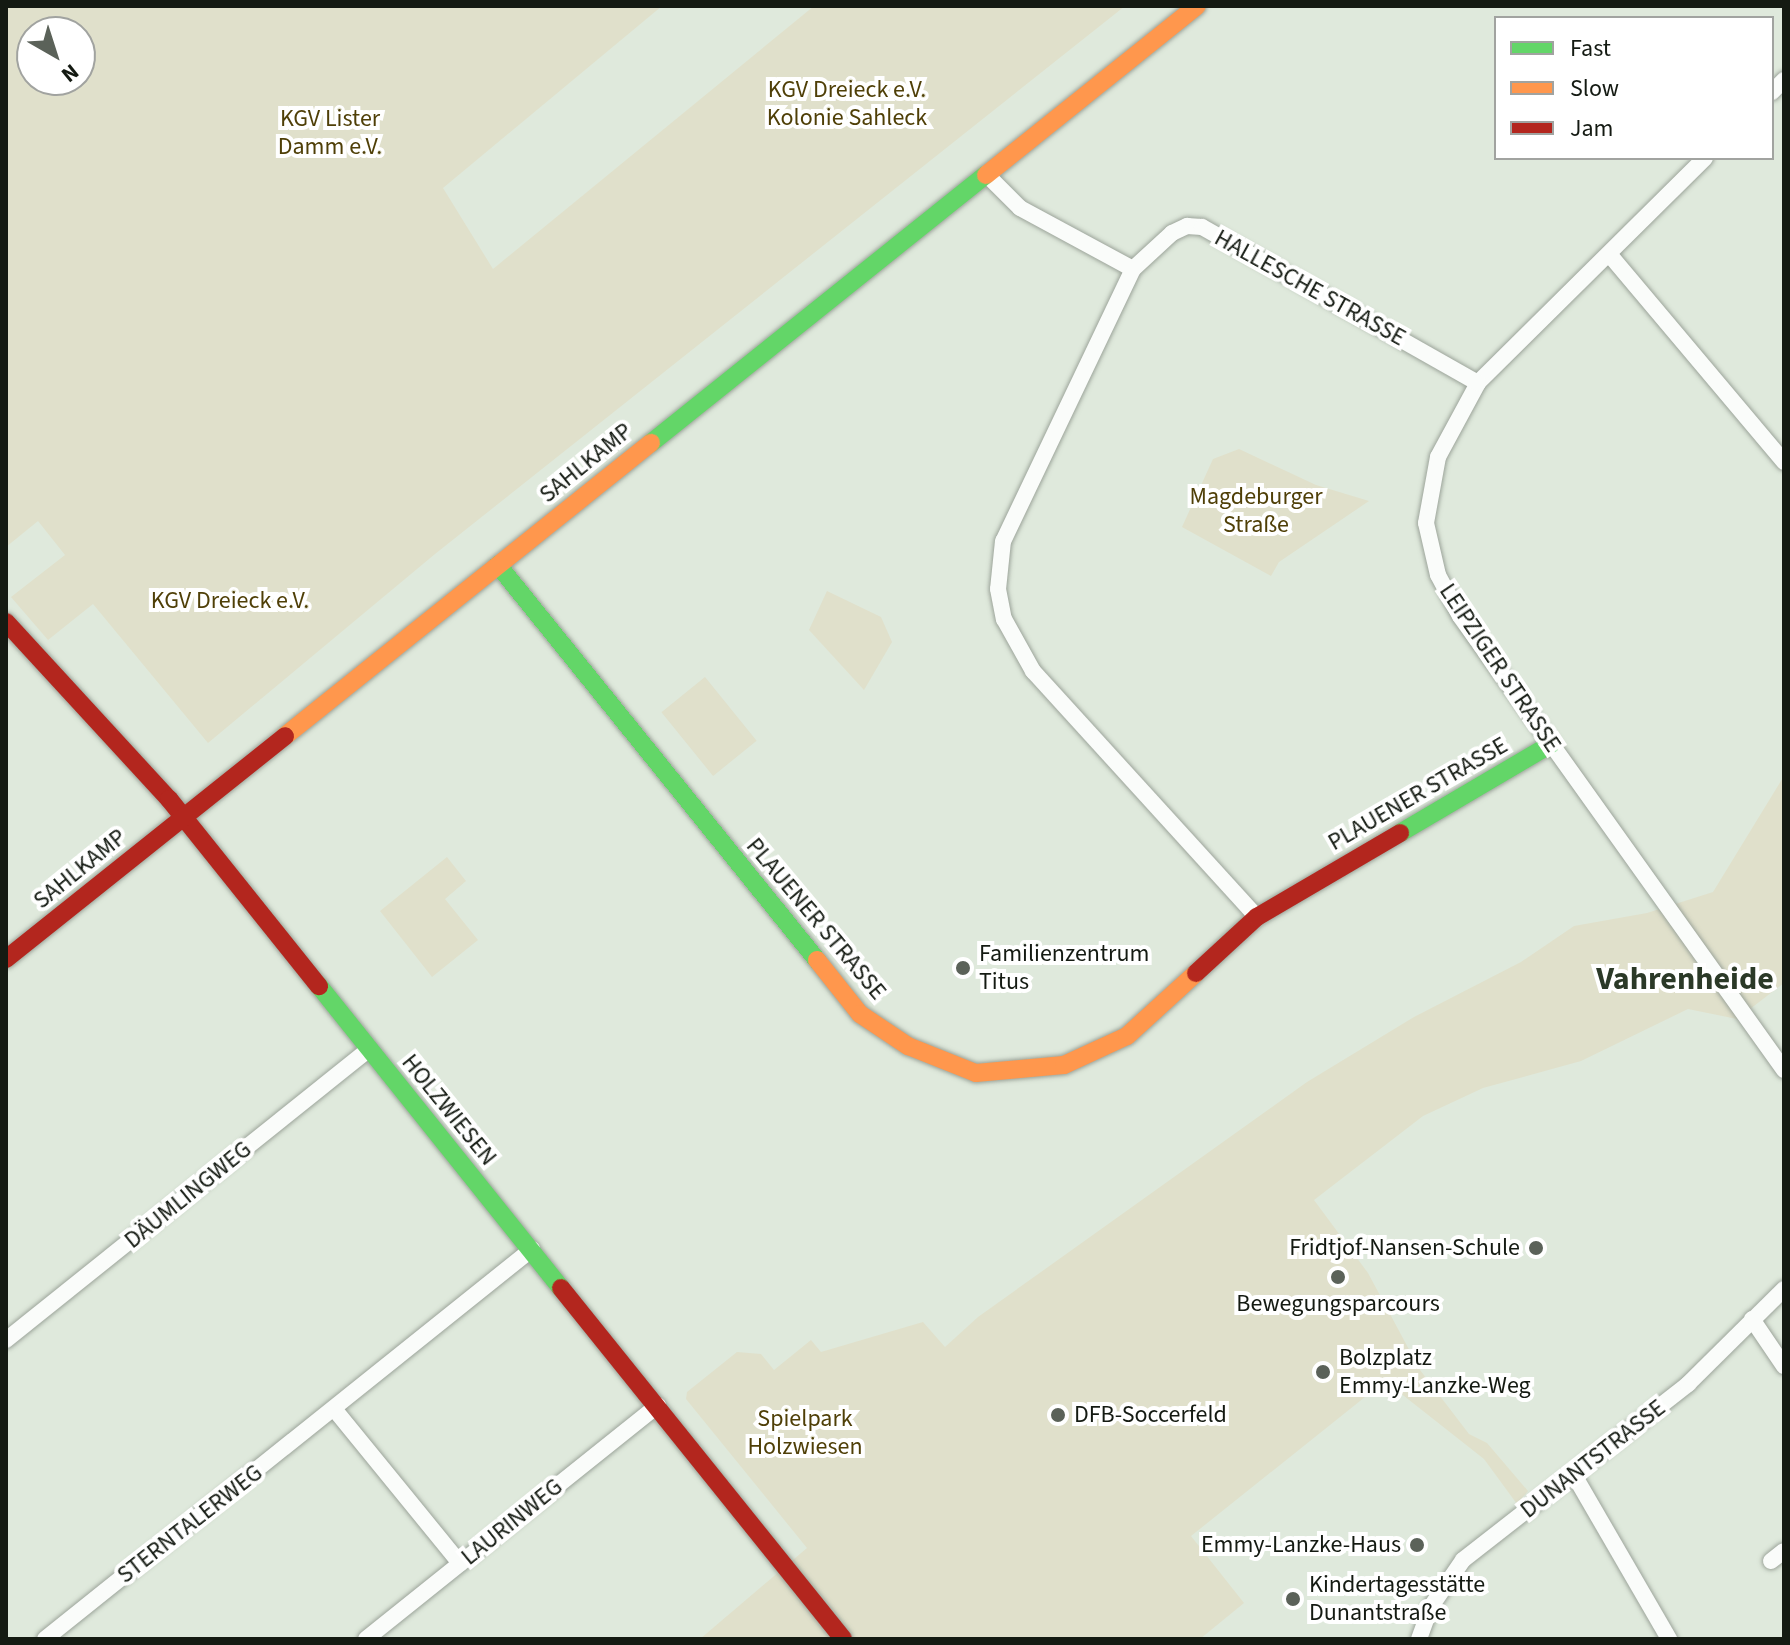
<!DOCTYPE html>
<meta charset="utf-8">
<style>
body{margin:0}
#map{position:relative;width:1790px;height:1645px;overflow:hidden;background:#dfe9dc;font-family:"Source Sans 3",sans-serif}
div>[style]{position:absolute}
.green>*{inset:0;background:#e0e0cb;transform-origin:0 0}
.roads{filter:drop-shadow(0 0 2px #9ca49a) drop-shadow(0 0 2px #9ca49a)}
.street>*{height:16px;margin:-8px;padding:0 8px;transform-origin:8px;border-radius:8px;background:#fafcfa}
.fast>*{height:18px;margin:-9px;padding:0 9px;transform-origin:9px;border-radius:9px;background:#63d668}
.slow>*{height:18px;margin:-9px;padding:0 9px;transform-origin:9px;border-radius:9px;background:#ff974d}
.jam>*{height:18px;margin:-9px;padding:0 9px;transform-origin:9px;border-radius:9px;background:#b3261e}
.dots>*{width:22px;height:22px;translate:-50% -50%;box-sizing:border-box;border:4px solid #fff;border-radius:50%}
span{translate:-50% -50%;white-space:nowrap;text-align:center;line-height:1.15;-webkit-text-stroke:8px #fff;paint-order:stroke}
.park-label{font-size:24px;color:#4f3f07}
.street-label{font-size:24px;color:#141a12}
.poi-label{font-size:24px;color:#141a12}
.left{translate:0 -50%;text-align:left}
.right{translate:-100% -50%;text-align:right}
.district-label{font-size:32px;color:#2b3927;font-weight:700}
.frame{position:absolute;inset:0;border:8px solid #141a12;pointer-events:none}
.legend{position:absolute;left:1494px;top:16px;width:280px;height:144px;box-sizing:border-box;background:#fff;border:2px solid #a1a3a0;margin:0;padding:10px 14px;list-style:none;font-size:24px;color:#141a12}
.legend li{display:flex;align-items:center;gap:16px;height:40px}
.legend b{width:40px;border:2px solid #a1a3a0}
.north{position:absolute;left:16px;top:16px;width:80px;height:80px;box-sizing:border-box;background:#fff;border:2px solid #a1a3a0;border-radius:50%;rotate:141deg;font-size:22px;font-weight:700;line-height:32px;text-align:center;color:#141a12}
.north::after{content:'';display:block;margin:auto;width:28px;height:36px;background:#5b6259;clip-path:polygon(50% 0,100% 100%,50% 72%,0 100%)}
</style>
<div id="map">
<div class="green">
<div style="clip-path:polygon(evenodd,6px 6px,662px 6px,443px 188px,493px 269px,814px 6px,1125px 6px,435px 554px,208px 743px,93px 604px,48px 640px,11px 597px,65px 555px,38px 521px,6px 547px,6px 6px,32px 32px,80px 32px,80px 80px,32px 80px,32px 32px)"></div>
<div style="clip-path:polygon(1239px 449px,1316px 485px,1369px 501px,1279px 562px,1271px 576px,1182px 527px,1213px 459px)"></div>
<div style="clip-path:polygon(827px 591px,881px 617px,892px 642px,864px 690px,809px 630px)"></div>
<div style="left:705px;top:677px;width:82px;height:56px;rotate:51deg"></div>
<div style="clip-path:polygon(1784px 776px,1784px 983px,1737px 1019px,1688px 1009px,1581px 1061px,1483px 1088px,1423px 1116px,1314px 1200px,1368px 1273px,1420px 1370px,1469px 1434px,1487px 1443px,1528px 1491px,1517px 1504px,1484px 1459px,1385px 1381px,1191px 1536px,1244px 1603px,1200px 1639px,700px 1639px,807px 1548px,686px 1399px,687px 1392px,737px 1352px,761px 1354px,774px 1370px,811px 1340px,821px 1352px,923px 1322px,945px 1347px,978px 1317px,1307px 1082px,1414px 1017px,1521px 962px,1574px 926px,1647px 913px,1713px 892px)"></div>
<div style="clip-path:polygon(447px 857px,466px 881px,445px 899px,478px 940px,432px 977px,380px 911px)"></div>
</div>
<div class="roads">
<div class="street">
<div style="left:1772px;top:92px;width:17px;rotate:-45deg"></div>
<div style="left:1705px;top:158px;width:320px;rotate:135.3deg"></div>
<div style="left:1478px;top:383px;width:84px;rotate:118.4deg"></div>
<div style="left:1438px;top:457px;width:67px;rotate:100.3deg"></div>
<div style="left:1426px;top:523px;width:53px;rotate:77deg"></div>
<div style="left:1438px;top:575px;width:47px;rotate:61.8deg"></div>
<div style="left:1460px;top:616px;width:558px;rotate:54.49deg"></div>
<div style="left:986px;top:174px;width:48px;rotate:45deg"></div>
<div style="left:1020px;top:208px;width:128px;rotate:28.4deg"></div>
<div style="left:1133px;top:269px;width:53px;rotate:-42.7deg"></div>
<div style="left:1172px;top:233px;width:17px;rotate:-25deg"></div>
<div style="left:1187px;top:226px;width:15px;rotate:4deg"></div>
<div style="left:1202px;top:227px;width:317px;rotate:29.5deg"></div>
<div style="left:1609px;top:254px;width:272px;rotate:49.9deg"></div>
<div style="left:1133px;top:269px;width:301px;rotate:115.5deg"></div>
<div style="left:1003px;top:541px;width:48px;rotate:95.9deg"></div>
<div style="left:998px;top:589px;width:31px;rotate:79deg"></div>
<div style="left:1004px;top:619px;width:60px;rotate:60.9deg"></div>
<div style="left:1033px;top:671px;width:333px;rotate:47.7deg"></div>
<div style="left:1752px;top:1319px;width:57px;rotate:55.8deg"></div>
<div style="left:6px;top:1340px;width:465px;rotate:-38.7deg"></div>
<div style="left:335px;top:1410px;width:198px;rotate:50.8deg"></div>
<div style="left:1574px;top:1475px;width:190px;rotate:59.9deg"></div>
<div style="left:1771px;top:1561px;width:16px;rotate:-38deg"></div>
<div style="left:45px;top:1639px;width:624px;rotate:-38.69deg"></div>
<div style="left:366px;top:1639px;width:374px;rotate:-38.7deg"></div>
<div style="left:1419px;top:1639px;width:33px;rotate:-70deg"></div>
<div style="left:1430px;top:1608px;width:58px;rotate:-55.5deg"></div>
<div style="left:1463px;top:1560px;width:286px;rotate:-38deg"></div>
<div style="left:1688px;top:1384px;width:135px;rotate:-44.7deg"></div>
</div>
<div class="fast">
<div style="left:651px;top:443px;width:429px;rotate:-38.7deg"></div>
<div style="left:498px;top:565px;width:508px;rotate:51.08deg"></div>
<div style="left:1400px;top:833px;width:175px;rotate:-30.5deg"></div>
<div style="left:319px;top:986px;width:387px;rotate:51.3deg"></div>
</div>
<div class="slow">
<div style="left:986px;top:175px;width:270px;rotate:-38.7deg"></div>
<div style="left:285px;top:736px;width:469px;rotate:-38.7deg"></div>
<div style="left:817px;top:960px;width:69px;rotate:51.5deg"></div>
<div style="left:860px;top:1014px;width:58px;rotate:33.7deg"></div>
<div style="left:908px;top:1046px;width:73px;rotate:21.7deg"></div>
<div style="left:976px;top:1073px;width:88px;rotate:-5.2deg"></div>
<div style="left:1064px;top:1065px;width:69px;rotate:-24.7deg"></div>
<div style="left:1127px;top:1036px;width:93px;rotate:-42.4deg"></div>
</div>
<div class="jam">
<div style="left:6px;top:622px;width:241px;rotate:47.4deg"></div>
<div style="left:169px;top:799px;width:240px;rotate:51.3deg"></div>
<div style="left:6px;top:959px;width:357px;rotate:-38.6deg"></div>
<div style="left:1196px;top:973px;width:83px;rotate:-42.6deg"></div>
<div style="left:1257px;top:917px;width:166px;rotate:-30.4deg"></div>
<div style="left:561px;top:1288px;width:450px;rotate:51.2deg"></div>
</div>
</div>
<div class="dots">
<div style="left:963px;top:968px;background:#5b6259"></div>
<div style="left:1536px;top:1248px;background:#5b6259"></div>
<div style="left:1338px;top:1277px;background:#5b6259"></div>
<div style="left:1323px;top:1372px;background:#5b6259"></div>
<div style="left:1058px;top:1415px;background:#5b6259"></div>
<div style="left:1417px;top:1545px;background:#5b6259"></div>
<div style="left:1293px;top:1599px;background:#5b6259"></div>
</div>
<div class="park-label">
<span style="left:847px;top:104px">KGV Dreieck e.V.<br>Kolonie Sahleck</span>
<span style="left:330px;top:133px">KGV Lister<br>Damm e.V.</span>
<span style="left:1256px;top:511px">Magdeburger<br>Straße</span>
<span style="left:230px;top:601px">KGV Dreieck e.V.</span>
<span style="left:805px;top:1433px">Spielpark<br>Holzwiesen</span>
</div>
<div class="street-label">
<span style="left:1310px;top:288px;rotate:29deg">HALLESCHE STRASSE</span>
<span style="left:586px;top:463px;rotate:-39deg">SAHLKAMP</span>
<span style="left:1500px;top:668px;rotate:56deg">LEIPZIGER STRASSE</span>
<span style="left:1418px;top:794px;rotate:-30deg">PLAUENER STRASSE</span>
<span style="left:80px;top:869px;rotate:-39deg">SAHLKAMP</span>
<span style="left:816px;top:919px;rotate:50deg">PLAUENER STRASSE</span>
<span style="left:449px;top:1110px;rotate:51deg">HOLZWIESEN</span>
<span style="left:188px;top:1195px;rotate:-39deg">DÄUMLINGWEG</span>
<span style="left:1593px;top:1459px;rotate:-38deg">DUNANTSTRASSE</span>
<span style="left:512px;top:1522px;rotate:-39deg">LAURINWEG</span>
<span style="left:190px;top:1524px;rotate:-38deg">STERNTALERWEG</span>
</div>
<div class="poi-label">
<span class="left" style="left:979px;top:968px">Familienzentrum<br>Titus</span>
<span class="right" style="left:1520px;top:1248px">Fridtjof-Nansen-Schule</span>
<span style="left:1338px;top:1304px">Bewegungsparcours</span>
<span class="left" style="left:1339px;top:1372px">Bolzplatz<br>Emmy-Lanzke-Weg</span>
<span class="left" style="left:1074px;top:1415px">DFB-Soccerfeld</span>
<span class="right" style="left:1401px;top:1545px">Emmy-Lanzke-Haus</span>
<span class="left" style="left:1309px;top:1599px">Kindertagesstätte<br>Dunantstraße</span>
</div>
<div class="district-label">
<span style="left:1685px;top:979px">Vahrenheide</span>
</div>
<div class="frame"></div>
<ul class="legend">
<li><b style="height:10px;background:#63d668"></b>Fast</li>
<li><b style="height:10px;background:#ff974d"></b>Slow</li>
<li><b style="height:10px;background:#b3261e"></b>Jam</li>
</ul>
<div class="north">N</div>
</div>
